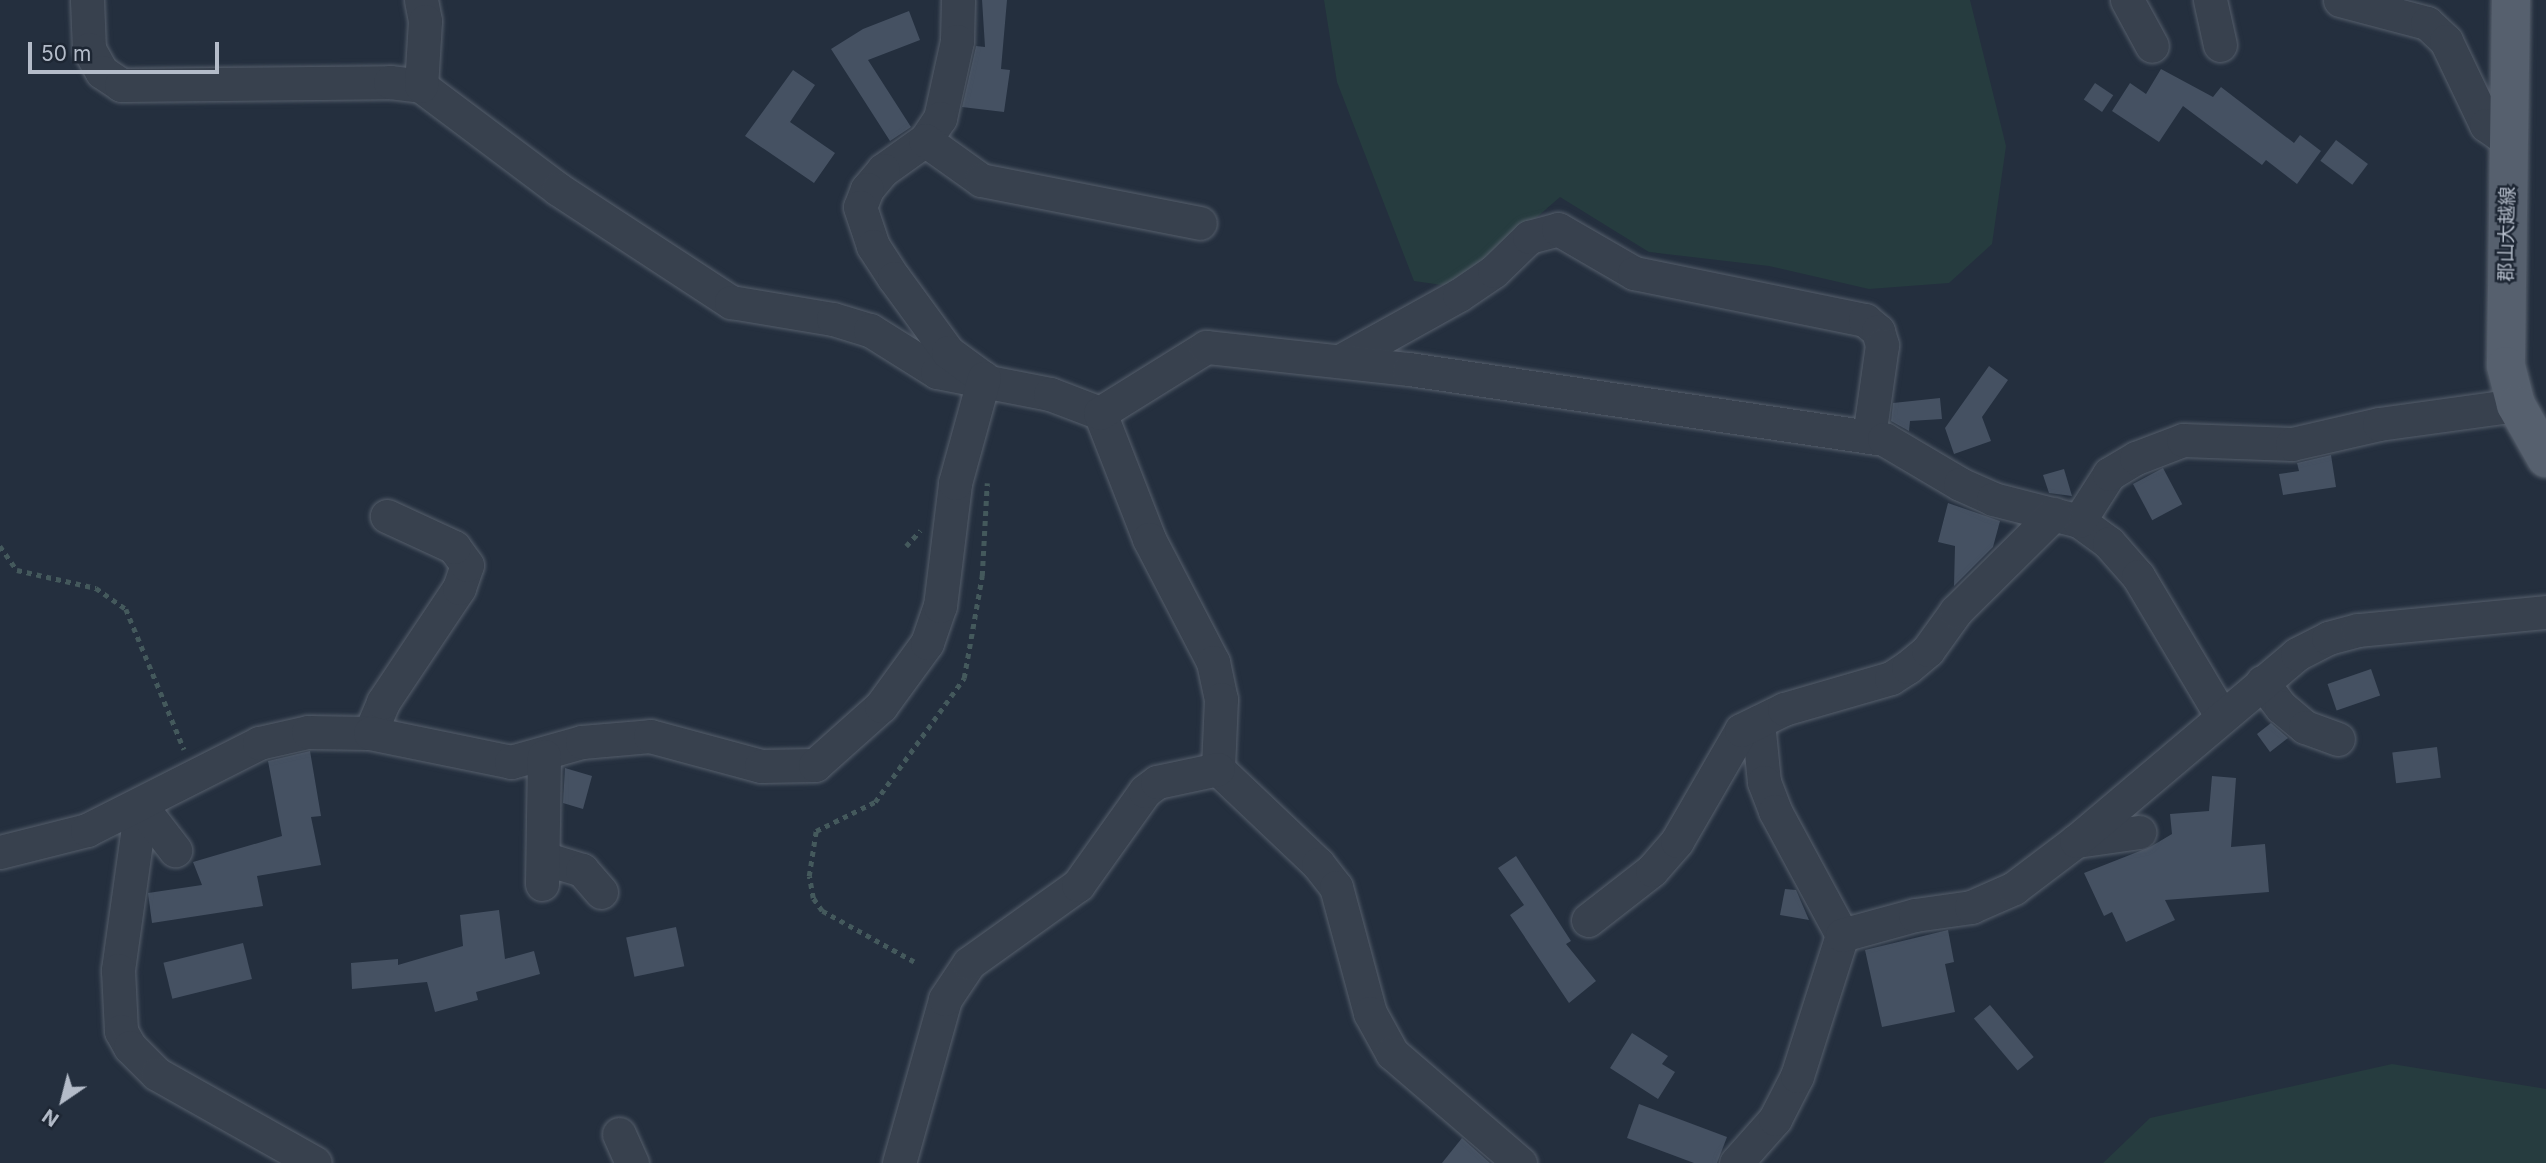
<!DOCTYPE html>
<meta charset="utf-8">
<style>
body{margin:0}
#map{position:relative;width:2546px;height:1163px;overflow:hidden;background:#242f3e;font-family:Inter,"Noto Sans JP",sans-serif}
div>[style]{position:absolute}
.green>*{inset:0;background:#263c3f}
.building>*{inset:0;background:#455162;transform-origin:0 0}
.path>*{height:4.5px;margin-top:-2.25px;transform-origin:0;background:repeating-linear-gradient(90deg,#44595c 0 5px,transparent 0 10px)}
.roads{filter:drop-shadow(0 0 2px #565f6c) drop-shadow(0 0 2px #565f6c)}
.minor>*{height:33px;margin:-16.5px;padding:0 16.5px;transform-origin:16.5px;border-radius:16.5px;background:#38414e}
.major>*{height:38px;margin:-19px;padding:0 19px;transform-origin:19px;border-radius:19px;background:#56606e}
span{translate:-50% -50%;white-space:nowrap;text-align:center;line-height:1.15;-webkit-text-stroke:5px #1d2633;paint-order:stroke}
.street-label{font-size:19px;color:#b4bcc9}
.north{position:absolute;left:28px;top:1065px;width:70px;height:70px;-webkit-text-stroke:5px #1d2633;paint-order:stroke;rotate:215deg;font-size:19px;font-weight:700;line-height:28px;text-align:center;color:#b4bcc9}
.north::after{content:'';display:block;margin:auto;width:24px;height:32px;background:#b4bcc9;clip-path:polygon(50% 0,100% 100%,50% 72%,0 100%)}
.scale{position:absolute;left:28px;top:42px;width:191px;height:32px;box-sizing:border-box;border:4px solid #b4bcc9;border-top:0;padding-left:9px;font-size:21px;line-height:24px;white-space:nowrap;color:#b4bcc9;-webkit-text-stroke:5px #1d2633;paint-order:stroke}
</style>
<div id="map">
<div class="green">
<div style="clip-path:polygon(1324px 0,1970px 0,2006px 146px,1992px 244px,1949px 283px,1869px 289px,1769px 266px,1649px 252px,1560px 197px,1456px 287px,1414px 281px,1337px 82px)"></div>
<div style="clip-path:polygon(2392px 1064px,2546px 1089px,2546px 1163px,2103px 1163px,2150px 1118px)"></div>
</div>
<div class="building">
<div style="clip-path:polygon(982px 0,1007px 0,1001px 69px,1010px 70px,1004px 112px,962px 107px,976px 46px,985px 47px)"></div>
<div style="clip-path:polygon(909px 11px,920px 40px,868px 60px,911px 127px,890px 141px,831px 49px,863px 29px)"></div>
<div style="clip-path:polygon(2161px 69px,2213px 97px,2221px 87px,2294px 143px,2300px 135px,2321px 151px,2297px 184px,2266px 160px,2262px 165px,2183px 106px,2159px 142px,2112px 111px,2130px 83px,2146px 94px)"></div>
<div style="clip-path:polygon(793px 70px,815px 85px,790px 122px,835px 153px,814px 183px,745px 136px)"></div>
<div style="left:2095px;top:83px;width:22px;height:20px;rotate:34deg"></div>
<div style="left:2336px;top:140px;width:40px;height:26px;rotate:37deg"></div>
<div style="clip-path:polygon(1989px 366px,2008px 380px,1982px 417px,1991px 441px,1954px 454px,1945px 428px)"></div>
<div style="clip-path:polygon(1940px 398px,1942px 419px,1910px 421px,1909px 431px,1891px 421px,1893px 403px)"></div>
<div style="clip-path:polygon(2331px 455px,2336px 487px,2283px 495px,2279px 474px,2299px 471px,2297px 463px)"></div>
<div style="left:2163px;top:468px;width:41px;height:34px;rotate:62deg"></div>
<div style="clip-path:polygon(2064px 469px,2072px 496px,2049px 493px,2043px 475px)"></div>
<div style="clip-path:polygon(1948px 503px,2000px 521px,1993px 547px,1954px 586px,1955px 546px,1938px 542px)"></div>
<div style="left:2371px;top:669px;width:28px;height:46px;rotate:71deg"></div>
<div style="clip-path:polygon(2271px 723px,2288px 738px,2270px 752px,2257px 734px)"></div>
<div style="left:2437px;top:747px;width:31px;height:45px;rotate:83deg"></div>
<div style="clip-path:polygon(310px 751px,321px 816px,311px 817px,321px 865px,257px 876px,263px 906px,152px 923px,148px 893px,202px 885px,193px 862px,282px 836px,268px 761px)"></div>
<div style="clip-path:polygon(565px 768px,592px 776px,583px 809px,563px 803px)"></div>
<div style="clip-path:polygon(2212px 776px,2236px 778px,2231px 847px,2265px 844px,2269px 892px,2165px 900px,2175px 920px,2126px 942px,2112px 912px,2104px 916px,2084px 873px,2150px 847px,2172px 834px,2170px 814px,2209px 811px)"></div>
<div style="clip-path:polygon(1516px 856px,1571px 941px,1566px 944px,1596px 981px,1569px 1003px,1510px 915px,1524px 905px,1498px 868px)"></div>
<div style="clip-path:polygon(1785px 889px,1796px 890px,1809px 920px,1780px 915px)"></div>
<div style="clip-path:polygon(499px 910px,505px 959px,534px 951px,540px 974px,476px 992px,478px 1000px,435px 1012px,427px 982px,352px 989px,351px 963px,398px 959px,398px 965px,463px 946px,460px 915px)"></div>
<div style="left:676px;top:927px;width:40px;height:51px;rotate:78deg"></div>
<div style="clip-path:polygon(1948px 930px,1954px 962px,1945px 964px,1955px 1012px,1882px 1027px,1865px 950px)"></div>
<div style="left:243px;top:943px;width:37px;height:82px;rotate:76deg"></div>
<div style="left:1990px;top:1005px;width:68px;height:21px;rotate:50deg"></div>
<div style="clip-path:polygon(1632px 1033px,1668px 1056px,1662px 1064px,1675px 1072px,1658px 1099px,1610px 1068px)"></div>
<div style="clip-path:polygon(1639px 1104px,1727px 1137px,1717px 1163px,1694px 1163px,1627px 1138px)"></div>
<div style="clip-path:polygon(1462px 1138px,1490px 1163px,1442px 1163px)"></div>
</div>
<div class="path">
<div style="left:0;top:546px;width:29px;rotate:55deg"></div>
<div style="left:17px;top:570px;width:81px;rotate:12.8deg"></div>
<div style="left:96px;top:588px;width:37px;rotate:35deg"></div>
<div style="left:126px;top:609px;width:152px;rotate:67.5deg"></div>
<div style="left:906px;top:546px;width:21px;rotate:-47deg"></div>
<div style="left:914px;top:962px;width:105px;rotate:-151deg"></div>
<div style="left:822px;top:911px;width:16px;rotate:-125deg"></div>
<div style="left:813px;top:898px;width:22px;rotate:-100deg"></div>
<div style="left:809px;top:876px;width:46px;rotate:-81.2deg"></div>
<div style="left:816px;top:831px;width:66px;rotate:-26.2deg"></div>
<div style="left:875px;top:802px;width:153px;rotate:-54.3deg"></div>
<div style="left:964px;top:678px;width:104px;rotate:-80deg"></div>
<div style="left:982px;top:576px;width:93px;rotate:-86.9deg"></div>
</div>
<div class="roads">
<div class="minor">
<div style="left:87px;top:0;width:49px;rotate:87.7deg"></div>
<div style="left:89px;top:49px;width:26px;rotate:61deg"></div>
<div style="left:102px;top:72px;width:23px;rotate:34deg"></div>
<div style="left:121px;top:85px;width:269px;rotate:-0.6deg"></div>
<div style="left:390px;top:82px;width:31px;rotate:7deg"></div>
<div style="left:421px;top:86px;width:171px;rotate:36.9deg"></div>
<div style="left:558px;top:189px;width:207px;rotate:33.2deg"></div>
<div style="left:731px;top:302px;width:103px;rotate:9.5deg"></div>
<div style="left:833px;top:319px;width:39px;rotate:17deg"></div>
<div style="left:870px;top:330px;width:79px;rotate:32.1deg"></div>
<div style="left:937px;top:372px;width:115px;rotate:11deg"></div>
<div style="left:1050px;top:394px;width:53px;rotate:20.8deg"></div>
<div style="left:1100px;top:413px;width:135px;rotate:68.7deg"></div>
<div style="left:1149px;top:539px;width:139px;rotate:62.5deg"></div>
<div style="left:1213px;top:662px;width:38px;rotate:78deg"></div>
<div style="left:1221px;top:699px;width:70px;rotate:92.5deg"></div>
<div style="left:1218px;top:769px;width:138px;rotate:43.5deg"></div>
<div style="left:1318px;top:864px;width:29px;rotate:52deg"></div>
<div style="left:1336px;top:887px;width:131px;rotate:74.9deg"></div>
<div style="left:1370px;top:1013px;width:46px;rotate:61.2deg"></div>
<div style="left:1392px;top:1053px;width:169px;rotate:40.7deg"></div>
<div style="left:421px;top:0;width:21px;rotate:79deg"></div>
<div style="left:425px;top:21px;width:65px;rotate:93.5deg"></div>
<div style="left:958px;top:0;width:41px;rotate:91.4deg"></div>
<div style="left:957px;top:41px;width:79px;rotate:102.4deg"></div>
<div style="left:940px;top:118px;width:27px;rotate:124deg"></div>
<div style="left:925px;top:140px;width:52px;rotate:144.5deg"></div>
<div style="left:883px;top:170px;width:25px;rotate:130deg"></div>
<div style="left:867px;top:189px;width:19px;rotate:111deg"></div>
<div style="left:860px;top:207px;width:41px;rotate:71.6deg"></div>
<div style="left:873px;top:246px;width:38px;rotate:57deg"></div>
<div style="left:894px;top:278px;width:92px;rotate:53.9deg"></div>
<div style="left:948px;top:352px;width:42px;rotate:36.3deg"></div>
<div style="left:2127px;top:0;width:52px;rotate:61.5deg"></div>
<div style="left:2210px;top:0;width:46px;rotate:77.5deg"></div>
<div style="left:2340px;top:0;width:90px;rotate:14.8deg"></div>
<div style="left:2427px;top:23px;width:26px;rotate:43deg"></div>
<div style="left:2446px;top:41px;width:93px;rotate:64.5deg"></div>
<div style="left:2486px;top:125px;width:28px;rotate:35deg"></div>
<div style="left:925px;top:140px;width:69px;rotate:35.5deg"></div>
<div style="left:981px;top:180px;width:223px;rotate:11.1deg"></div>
<div style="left:1342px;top:360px;width:134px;rotate:-29.1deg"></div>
<div style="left:1459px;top:295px;width:42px;rotate:-34.4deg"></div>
<div style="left:1494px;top:271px;width:49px;rotate:-44.2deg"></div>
<div style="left:1529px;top:237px;width:30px;rotate:-15deg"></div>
<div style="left:1558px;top:229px;width:88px;rotate:30.1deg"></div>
<div style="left:1634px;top:273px;width:236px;rotate:11.5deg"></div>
<div style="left:1865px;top:320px;width:17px;rotate:40deg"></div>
<div style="left:1878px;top:331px;width:15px;rotate:74deg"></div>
<div style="left:1882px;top:345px;width:92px;rotate:98.1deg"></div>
<div style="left:1100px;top:413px;width:125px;rotate:-31.9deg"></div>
<div style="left:1206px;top:347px;width:204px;rotate:6.2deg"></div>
<div style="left:1409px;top:369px;width:480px;rotate:8.4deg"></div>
<div style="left:1884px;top:439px;width:88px;rotate:30.6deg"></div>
<div style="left:1960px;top:484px;width:36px;rotate:24deg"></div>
<div style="left:1993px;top:499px;width:89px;rotate:14.3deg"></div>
<div style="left:2079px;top:521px;width:37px;rotate:36deg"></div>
<div style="left:2109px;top:543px;width:44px;rotate:48.7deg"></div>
<div style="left:2138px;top:576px;width:162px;rotate:59.2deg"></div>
<div style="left:2079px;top:521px;width:56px;rotate:-57.4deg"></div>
<div style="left:2109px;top:474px;width:31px;rotate:-31deg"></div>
<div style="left:2136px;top:458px;width:50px;rotate:-21deg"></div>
<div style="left:2183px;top:440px;width:109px;rotate:2.1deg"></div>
<div style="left:2292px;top:444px;width:89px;rotate:-12.9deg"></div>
<div style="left:2379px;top:424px;width:138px;rotate:-7.9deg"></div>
<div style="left:2262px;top:682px;width:31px;rotate:53deg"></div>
<div style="left:2281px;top:707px;width:31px;rotate:40deg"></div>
<div style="left:2305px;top:727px;width:35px;rotate:20deg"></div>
<div style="left:1758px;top:722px;width:60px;rotate:84.3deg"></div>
<div style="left:1764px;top:782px;width:31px;rotate:69deg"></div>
<div style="left:1775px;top:811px;width:141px;rotate:61.6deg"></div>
<div style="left:370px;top:733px;width:34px;rotate:-67deg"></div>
<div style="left:383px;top:702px;width:137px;rotate:-56.3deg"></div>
<div style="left:459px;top:588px;width:24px;rotate:-71deg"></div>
<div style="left:467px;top:565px;width:22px;rotate:-126deg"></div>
<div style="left:454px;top:547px;width:74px;rotate:-155.2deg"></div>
<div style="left:141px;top:806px;width:166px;rotate:98deg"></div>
<div style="left:118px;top:970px;width:61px;rotate:87.2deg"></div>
<div style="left:121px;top:1031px;width:18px;rotate:61deg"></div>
<div style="left:130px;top:1047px;width:38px;rotate:45deg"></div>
<div style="left:157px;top:1074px;width:181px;rotate:29.4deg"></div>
<div style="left:141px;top:806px;width:56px;rotate:52.3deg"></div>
<div style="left:2076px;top:841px;width:64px;rotate:-8.1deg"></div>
<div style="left:0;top:852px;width:90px;rotate:-14.2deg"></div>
<div style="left:87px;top:830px;width:193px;rotate:-26.8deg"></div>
<div style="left:259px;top:743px;width:50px;rotate:-12.7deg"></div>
<div style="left:308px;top:732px;width:62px;rotate:0.9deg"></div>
<div style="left:370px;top:733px;width:144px;rotate:11.6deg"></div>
<div style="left:511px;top:762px;width:74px;rotate:-15.7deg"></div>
<div style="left:582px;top:742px;width:68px;rotate:-5deg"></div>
<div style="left:650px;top:736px;width:115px;rotate:15.1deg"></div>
<div style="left:761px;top:766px;width:54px;rotate:-1.1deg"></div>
<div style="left:815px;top:765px;width:89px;rotate:-41.8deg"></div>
<div style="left:881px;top:706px;width:78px;rotate:-53.9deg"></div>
<div style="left:927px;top:643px;width:39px;rotate:-71deg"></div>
<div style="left:940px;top:606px;width:124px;rotate:-83deg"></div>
<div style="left:955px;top:483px;width:109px;rotate:-74.6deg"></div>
<div style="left:543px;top:858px;width:41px;rotate:17.1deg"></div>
<div style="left:582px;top:870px;width:29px;rotate:49deg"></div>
<div style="left:542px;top:884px;width:128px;rotate:-89.1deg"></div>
<div style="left:1588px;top:920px;width:81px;rotate:-38deg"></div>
<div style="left:1652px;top:870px;width:38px;rotate:-49deg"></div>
<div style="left:1677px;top:841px;width:128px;rotate:-60deg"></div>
<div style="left:1741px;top:730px;width:48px;rotate:-26deg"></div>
<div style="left:1784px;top:709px;width:111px;rotate:-16.2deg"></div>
<div style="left:1891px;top:678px;width:20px;rotate:-33deg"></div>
<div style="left:1908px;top:667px;width:26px;rotate:-40deg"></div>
<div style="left:1928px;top:650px;width:48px;rotate:-54.3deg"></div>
<div style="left:1956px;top:611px;width:138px;rotate:-44.7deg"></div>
<div style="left:619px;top:1134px;width:32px;rotate:66deg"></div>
<div style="left:899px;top:1163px;width:170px;rotate:-74.3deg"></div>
<div style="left:945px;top:999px;width:43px;rotate:-56.3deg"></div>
<div style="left:969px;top:963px;width:134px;rotate:-35.6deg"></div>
<div style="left:1078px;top:885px;width:115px;rotate:-54.5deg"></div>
<div style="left:1145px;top:791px;width:15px;rotate:-37deg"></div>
<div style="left:1157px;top:782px;width:62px;rotate:-12deg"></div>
<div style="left:1736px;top:1163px;width:59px;rotate:-48.4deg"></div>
<div style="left:1775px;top:1119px;width:48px;rotate:-62.9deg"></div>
<div style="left:1797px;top:1076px;width:148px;rotate:-72.3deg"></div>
<div style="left:1842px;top:935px;width:76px;rotate:-15.3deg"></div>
<div style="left:1915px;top:915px;width:57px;rotate:-8.1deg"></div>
<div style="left:1971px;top:907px;width:47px;rotate:-23.8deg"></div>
<div style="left:2014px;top:888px;width:78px;rotate:-37.2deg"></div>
<div style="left:2076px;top:841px;width:289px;rotate:-40.2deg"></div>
<div style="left:2297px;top:654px;width:35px;rotate:-27deg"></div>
<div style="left:2328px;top:638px;width:31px;rotate:-15deg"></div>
<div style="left:2358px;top:630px;width:189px;rotate:-5.5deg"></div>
</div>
<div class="major">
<div style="left:2511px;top:0;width:366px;rotate:90.8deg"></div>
<div style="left:2506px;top:366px;width:40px;rotate:75.6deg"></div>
<div style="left:2516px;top:405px;width:61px;rotate:60.5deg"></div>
</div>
</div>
<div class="street-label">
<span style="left:2507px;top:234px;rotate:-89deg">郡山大越線</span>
</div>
<div class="north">N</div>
<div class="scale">50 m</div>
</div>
